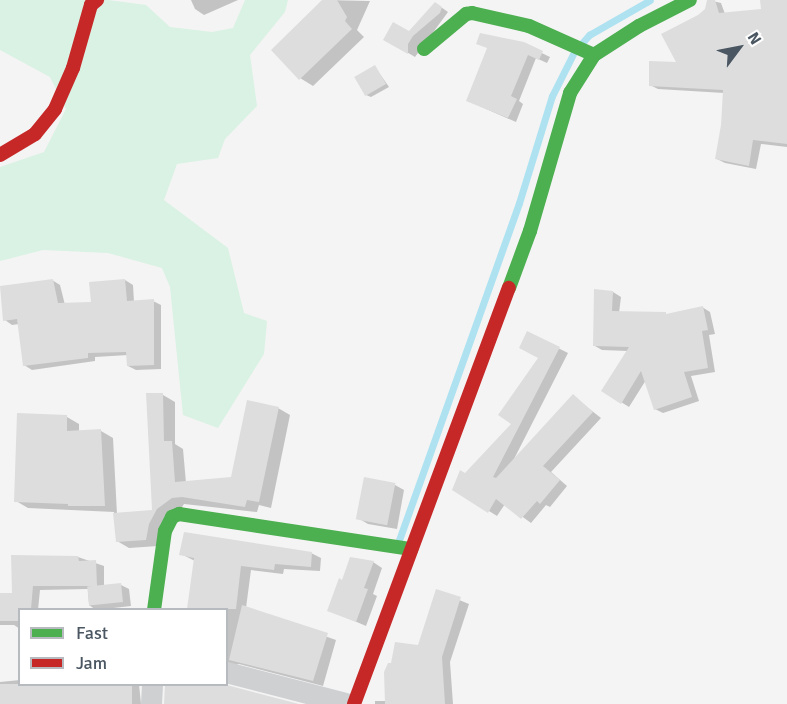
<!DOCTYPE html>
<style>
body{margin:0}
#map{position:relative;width:787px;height:704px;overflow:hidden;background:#f4f4f4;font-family:Signika,sans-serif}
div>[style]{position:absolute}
.green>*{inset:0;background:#d9f2e3}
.shadow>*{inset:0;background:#0003}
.stream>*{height:7px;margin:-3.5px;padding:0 3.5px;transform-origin:3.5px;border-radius:3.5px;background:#aee2f0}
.building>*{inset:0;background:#ddddde;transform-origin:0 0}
.street>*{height:21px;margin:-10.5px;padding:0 10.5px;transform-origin:10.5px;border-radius:10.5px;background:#ced0d2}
.fast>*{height:14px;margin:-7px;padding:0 7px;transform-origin:7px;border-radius:7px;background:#4caf50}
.jam>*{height:14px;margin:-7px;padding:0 7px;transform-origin:7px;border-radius:7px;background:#c62828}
span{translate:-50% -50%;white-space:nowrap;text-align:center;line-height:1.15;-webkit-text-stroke:5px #fff;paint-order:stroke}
.legend{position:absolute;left:18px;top:608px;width:210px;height:78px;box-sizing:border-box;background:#fff;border:2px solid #b7bbc0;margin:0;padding:8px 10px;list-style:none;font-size:18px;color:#4a5661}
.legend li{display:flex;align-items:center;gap:12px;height:30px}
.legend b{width:30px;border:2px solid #b7bbc0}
.north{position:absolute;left:709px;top:18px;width:60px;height:60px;-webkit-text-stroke:4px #fff;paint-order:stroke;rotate:58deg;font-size:16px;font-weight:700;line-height:24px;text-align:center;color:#4a5661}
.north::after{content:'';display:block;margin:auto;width:21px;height:27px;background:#4a5661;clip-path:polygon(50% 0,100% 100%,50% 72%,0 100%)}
</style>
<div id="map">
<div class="green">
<div style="clip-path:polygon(0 0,108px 0,146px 5px,170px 27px,212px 32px,233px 28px,245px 0,288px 0,285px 12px,250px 55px,257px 106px,225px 139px,218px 158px,177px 164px,164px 200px,228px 248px,244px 313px,267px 321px,264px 354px,218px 428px,183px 415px,170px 287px,162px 268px,108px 253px,43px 250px,0 261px,0 167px,44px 152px,66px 109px,50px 77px,0 50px)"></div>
</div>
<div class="shadow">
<div style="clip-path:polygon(191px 0,238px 0,204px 15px,195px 9px)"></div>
<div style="clip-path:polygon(324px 0,370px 1px,357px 30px,364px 37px,313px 86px,300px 78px)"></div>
<div style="clip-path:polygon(708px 0,721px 3px,725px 14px,762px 11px,762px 0,787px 0,787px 147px,761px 144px,756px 169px,725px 163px,717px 159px,723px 125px,724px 93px,658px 89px,650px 85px,678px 63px,699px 16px,706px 10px)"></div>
<div style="clip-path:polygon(435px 3px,448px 12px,415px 57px,385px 39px,410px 33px)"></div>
<div style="clip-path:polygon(523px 44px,550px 57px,547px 63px,536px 58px,519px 101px,523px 104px,516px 122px,468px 101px)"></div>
<div style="clip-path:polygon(375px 67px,389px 87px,371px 97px,366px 95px)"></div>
<div style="clip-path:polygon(52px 280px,60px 285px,65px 305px,92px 303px,125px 280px,133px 285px,134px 302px,153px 301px,161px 305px,161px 369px,136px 370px,128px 366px,128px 355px,95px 357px,95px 361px,32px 370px,24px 365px,19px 324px,12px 325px,5px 320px)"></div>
<div style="clip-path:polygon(613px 292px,621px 297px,619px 313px,669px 315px,702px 307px,710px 312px,715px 334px,709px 335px,715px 372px,691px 376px,699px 401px,663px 413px,655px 409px,646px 380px,629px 407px,621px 402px,628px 351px,602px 350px,595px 346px)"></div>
<div style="clip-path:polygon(528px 333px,568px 353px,513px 461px,573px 396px,601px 418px,551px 472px,567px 486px,550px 507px,546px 505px,531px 523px,505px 504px,497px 516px,489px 511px,466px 475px,513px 424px,540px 358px)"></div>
<div style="clip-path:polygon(163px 395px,175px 402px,175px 444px,183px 449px,186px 483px,232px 478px,278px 408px,290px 415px,271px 508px,259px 505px,257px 512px,184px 504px,158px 546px,129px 548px,117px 541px,114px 512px,28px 508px,16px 501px,18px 415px,67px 417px,79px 424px,79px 432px,101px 431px,113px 438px,117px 514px,154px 511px)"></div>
<div style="clip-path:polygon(395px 485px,404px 490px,397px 529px,368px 524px,358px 518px)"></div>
<div style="clip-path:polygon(311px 553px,321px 558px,320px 571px,284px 569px,283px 574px,251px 570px,246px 608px,336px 640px,323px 686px,239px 664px,226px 668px,226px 610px,173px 610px,189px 608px,195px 561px,181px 554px)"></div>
<div style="clip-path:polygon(78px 557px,104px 566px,104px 587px,121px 585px,129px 589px,131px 606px,96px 610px,89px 605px,88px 589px,40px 590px,38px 610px,20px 610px,20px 629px,14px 625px,0 625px,0 595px,14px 594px)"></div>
<div style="clip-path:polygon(373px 562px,382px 568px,373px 594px,377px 596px,366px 626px,329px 610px)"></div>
<div style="clip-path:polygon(437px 591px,469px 604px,450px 662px,453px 704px,375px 704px,375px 701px,387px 701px,419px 646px)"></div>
<div style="clip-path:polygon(20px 680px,20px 684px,139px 684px,141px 704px,0 704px,0 682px)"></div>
</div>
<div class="stream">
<div style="left:582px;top:43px;width:11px;rotate:-49deg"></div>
<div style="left:589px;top:35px;width:70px;rotate:-29.8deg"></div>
<div style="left:399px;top:540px;width:358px;rotate:-70.4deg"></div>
<div style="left:519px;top:203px;width:112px;rotate:-72.9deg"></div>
<div style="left:552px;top:96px;width:47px;rotate:-63.4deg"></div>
</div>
<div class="building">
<div style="clip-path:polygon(322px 0,337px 0,347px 17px,345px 21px,352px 29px,299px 80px,271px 50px)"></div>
<div style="clip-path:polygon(707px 0,715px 0,719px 13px,761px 9px,760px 0,787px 0,787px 144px,753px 140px,749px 166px,715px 159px,721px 125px,723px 90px,649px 86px,649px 61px,676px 62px,661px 34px,698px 15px,705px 9px)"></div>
<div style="clip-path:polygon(435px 2px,442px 7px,440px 13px,413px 36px,408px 44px,408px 54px,383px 40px,393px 22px,409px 31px)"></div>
<div style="clip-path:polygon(480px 33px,524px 42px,543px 51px,539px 60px,528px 55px,511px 96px,517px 99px,508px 118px,466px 101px,487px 48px,476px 44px)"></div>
<div style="left:375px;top:65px;width:22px;height:24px;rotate:60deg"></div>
<div style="clip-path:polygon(53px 279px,58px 303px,91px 302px,89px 282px,125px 279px,127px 301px,154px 299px,154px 365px,127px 366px,126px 352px,88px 353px,88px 358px,23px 366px,17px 319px,3px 321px,0 286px)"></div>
<div style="clip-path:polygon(594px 289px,613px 291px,612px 311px,666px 312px,666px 314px,703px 306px,708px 330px,702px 331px,708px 368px,684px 372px,692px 397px,654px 410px,641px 371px,621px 404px,601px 391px,629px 347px,593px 346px)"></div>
<div style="clip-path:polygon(527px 331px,560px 347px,493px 477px,496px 478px,573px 394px,593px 412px,543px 466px,560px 480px,540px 504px,537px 501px,521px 519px,496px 499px,488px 513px,452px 490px,460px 470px,465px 473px,511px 424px,498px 415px,538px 358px,519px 348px)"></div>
<div style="clip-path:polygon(146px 393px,163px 393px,164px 441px,172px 441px,175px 482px,231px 477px,247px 400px,279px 407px,259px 502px,247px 500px,245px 507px,182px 497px,172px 498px,157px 509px,149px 524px,146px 540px,116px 542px,113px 513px,152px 510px)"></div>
<div style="clip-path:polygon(17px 413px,67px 415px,67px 431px,101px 429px,105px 506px,68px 506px,68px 504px,14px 502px)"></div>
<div style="left:364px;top:477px;width:32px;height:43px;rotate:11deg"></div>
<div style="clip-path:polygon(184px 532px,312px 552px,311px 567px,275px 564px,274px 570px,241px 566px,236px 609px,187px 609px,194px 558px,179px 555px)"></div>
<div style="clip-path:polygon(11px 555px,78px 556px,79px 561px,96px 560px,97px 586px,33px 586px,31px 609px,20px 609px,20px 621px,0 621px,0 593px,12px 593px)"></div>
<div style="clip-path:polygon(350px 557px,374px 561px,364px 588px,368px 589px,356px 622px,327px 611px,339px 578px,342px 580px)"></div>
<div style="left:121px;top:583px;width:19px;height:34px;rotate:84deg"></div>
<div style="clip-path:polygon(436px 589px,461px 597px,442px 657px,445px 704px,385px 704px,384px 672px,388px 663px,391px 663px,395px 642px,418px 645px)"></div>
<div style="clip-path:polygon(242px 605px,328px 633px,313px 681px,229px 660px)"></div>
<div style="left:0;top:684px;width:132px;height:20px"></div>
<div style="clip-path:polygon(165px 684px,223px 684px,299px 704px,164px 704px)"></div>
</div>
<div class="street">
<div style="left:226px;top:672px;width:128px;rotate:14.5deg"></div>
<div style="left:151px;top:704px;width:20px;rotate:-87deg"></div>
</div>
<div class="fast">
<div style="left:424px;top:49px;width:55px;rotate:-39.8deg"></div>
<div style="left:466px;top:14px;width:6px;rotate:-9deg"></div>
<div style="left:472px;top:13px;width:58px;rotate:12.8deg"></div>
<div style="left:529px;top:26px;width:71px;rotate:24deg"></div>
<div style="left:509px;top:288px;width:61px;rotate:-69.8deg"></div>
<div style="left:530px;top:231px;width:144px;rotate:-73.8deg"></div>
<div style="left:570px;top:93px;width:45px;rotate:-57.7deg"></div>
<div style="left:594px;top:55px;width:54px;rotate:-32.8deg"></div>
<div style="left:639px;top:26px;width:57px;rotate:-27deg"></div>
<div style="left:154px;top:610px;width:80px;rotate:-82.1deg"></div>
<div style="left:165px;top:531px;width:16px;rotate:-63deg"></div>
<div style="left:172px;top:517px;width:8px;rotate:-23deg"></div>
<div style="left:179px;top:514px;width:235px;rotate:8.6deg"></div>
</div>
<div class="jam">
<div style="left:0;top:155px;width:41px;rotate:-31deg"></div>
<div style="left:35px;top:134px;width:32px;rotate:-51deg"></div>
<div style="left:55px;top:109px;width:45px;rotate:-66.3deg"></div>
<div style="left:73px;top:68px;width:66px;rotate:-74.1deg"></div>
<div style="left:91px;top:5px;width:8px;rotate:-40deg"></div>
<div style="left:354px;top:704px;width:444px;rotate:-69.6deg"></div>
</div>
<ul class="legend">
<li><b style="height:8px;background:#4caf50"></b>Fast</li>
<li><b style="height:8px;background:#c62828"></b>Jam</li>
</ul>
<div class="north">N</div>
</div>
